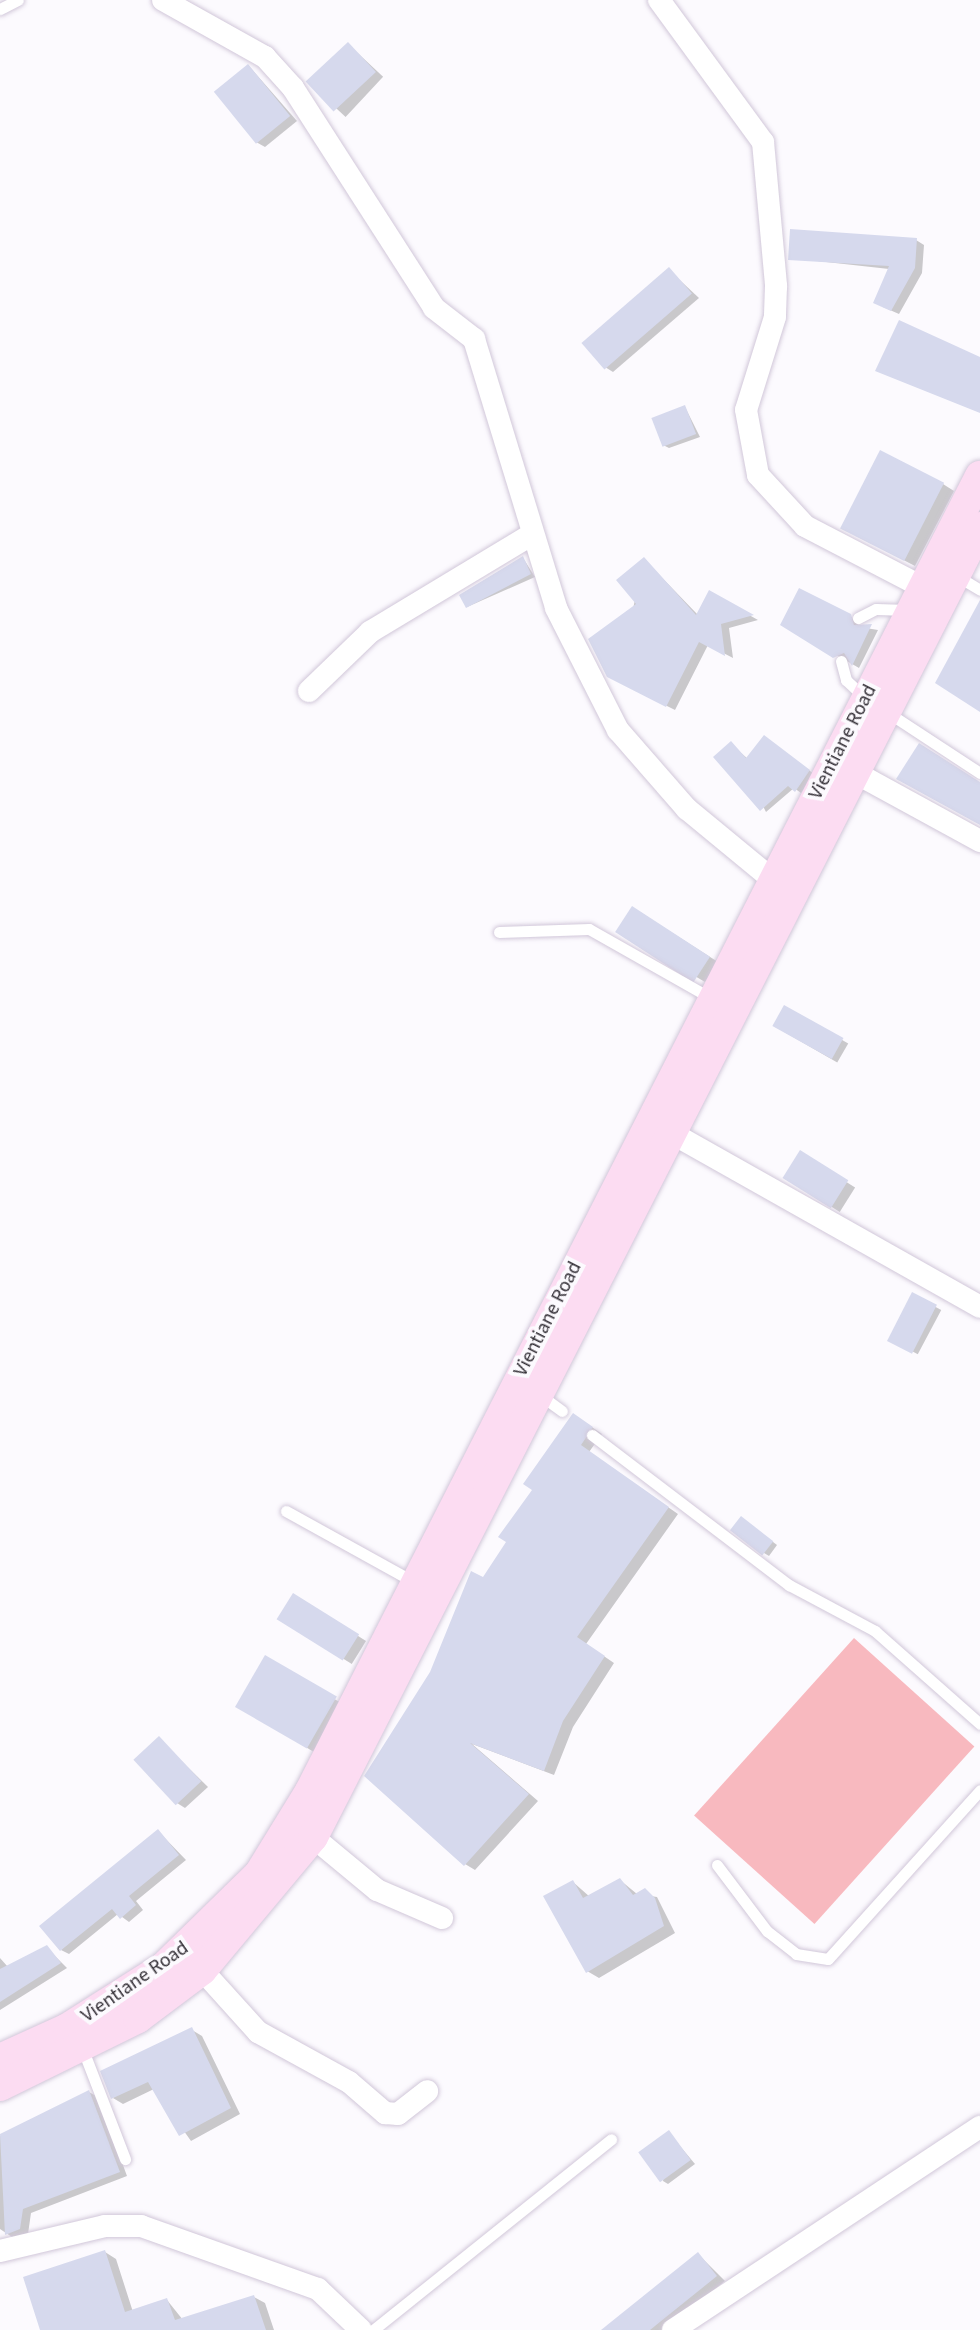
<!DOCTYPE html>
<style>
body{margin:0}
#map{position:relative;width:980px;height:2330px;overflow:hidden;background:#fcfafe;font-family:"Source Sans 3",sans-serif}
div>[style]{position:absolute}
.green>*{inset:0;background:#f8b9bf;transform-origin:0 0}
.shadow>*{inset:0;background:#0003;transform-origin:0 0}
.building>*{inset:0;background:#d6d9ed;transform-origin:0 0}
.roads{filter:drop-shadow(0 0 2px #d1c7d9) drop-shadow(0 0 2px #d1c7d9)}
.service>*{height:11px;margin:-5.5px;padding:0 5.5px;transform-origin:5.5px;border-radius:5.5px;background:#fff}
.minor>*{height:22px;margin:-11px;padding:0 11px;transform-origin:11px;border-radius:11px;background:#fff}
.secondary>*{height:30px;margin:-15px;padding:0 15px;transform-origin:15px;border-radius:15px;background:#fcdcf2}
span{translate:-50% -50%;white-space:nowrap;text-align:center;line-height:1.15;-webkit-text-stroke:8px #fcfafe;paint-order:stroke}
.street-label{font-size:20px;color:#343037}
</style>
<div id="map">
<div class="green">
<div style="left:854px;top:1638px;width:162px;height:239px;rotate:42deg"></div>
</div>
<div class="shadow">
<div style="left:348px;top:44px;width:48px;height:55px;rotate:43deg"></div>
<div style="clip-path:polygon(249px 66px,297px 121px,265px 147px,256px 142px)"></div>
<div style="clip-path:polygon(916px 240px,924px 245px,922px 273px,899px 314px,883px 307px,889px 269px,790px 258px)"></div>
<div style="clip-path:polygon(669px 270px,699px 298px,613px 372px,605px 367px)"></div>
<div style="clip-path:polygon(685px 407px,700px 437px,669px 448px,663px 445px)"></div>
<div style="clip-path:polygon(943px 484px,954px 491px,915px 566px,853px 534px)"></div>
<div style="clip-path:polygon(523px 558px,535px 577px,467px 607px)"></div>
<div style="clip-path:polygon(644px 559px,698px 615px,710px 593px,758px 620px,729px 628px,733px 658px,708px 645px,675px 710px,617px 681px)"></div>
<div style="clip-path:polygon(850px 616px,860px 627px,878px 630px,859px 668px,783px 624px)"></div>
<div style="clip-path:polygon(770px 741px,814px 774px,801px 793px,794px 788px,766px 812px,731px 744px,748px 759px)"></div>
<div style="clip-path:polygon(641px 913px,718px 962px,705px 982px,618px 931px)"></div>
<div style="left:785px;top:1007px;width:73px;height:22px;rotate:30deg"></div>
<div style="left:800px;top:1153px;width:65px;height:29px;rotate:32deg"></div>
<div style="left:913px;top:1295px;width:32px;height:50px;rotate:28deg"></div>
<div style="clip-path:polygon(583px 1421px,602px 1434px,589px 1452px,678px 1514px,586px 1644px,614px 1663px,573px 1727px,554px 1775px,472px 1744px,538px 1801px,475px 1870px,465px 1864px,432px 1673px)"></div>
<div style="clip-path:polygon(746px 1521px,777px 1545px,769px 1556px,764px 1553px)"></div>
<div style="left:294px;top:1596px;width:85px;height:27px;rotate:32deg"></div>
<div style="left:266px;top:1658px;width:91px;height:56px;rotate:31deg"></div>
<div style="clip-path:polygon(159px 1739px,208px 1787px,185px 1808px,177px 1803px)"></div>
<div style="clip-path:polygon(158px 1831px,186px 1860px,136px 1901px,143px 1910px,129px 1922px,118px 1914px,69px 1954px,61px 1950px)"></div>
<div style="clip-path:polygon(620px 1880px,637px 1894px,657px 1897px,675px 1933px,599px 1978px,587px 1971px,573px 1882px,590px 1897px)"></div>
<div style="clip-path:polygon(47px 1948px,67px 1968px,0 2010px,0 1958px,8px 1967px)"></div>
<div style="clip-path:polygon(192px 2030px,202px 2036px,240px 2114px,191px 2141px,154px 2089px,123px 2104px,113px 2098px)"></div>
<div style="clip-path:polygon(89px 2092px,98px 2097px,127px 2176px,31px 2213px,28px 2234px,15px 2239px,0 2229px,0 2136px)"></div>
<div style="clip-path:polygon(669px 2133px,695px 2164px,668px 2184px,663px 2181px)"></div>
<div style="clip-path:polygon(105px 2252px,116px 2259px,133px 2312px,167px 2300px,183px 2320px,254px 2297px,265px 2303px,274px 2330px,43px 2330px)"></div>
<div style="clip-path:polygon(698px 2254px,725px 2281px,664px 2330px,604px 2330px)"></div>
</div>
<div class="building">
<div style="left:348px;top:42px;width:41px;height:58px;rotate:47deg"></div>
<div style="left:248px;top:64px;width:67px;height:44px;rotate:51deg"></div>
<div style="clip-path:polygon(790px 229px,917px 238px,915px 268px,891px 311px,873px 303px,889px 266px,788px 260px)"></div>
<div style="left:669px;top:267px;width:35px;height:116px;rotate:49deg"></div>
<div style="clip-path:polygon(899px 320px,980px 357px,980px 413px,875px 371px)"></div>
<div style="left:685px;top:405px;width:31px;height:36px;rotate:69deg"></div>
<div style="left:880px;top:450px;width:72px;height:88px;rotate:27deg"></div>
<div style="clip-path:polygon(523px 556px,531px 574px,466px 608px,459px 595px)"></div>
<div style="clip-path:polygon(644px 557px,696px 615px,709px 590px,754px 615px,721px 624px,725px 656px,699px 642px,666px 707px,607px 677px,588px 639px,636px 604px,616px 580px)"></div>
<div style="clip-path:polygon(799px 588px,851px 614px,854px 625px,872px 624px,852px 666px,844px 653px,833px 658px,780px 625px)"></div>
<div style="clip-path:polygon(980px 600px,980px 712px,935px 683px)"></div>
<div style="clip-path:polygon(764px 735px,810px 770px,795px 792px,788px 786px,760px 811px,713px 757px,731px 741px,746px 758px)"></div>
<div style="clip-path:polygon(919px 743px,980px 782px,980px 825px,896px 779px)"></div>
<div style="left:632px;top:906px;width:93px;height:31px;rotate:33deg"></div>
<div style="left:784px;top:1005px;width:68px;height:24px;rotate:29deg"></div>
<div style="left:800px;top:1150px;width:57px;height:33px;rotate:32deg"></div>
<div style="left:912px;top:1292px;width:28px;height:55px;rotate:27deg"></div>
<div style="clip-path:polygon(573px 1413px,593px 1427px,581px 1445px,669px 1507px,577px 1637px,605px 1656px,563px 1721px,544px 1771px,470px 1743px,529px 1794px,464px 1866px,364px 1776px,430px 1672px,471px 1571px,483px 1577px,506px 1542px,498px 1537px,532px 1490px,523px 1484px)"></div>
<div style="left:741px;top:1516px;width:41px;height:18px;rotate:38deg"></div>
<div style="left:293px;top:1593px;width:78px;height:31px;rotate:32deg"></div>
<div style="left:265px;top:1655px;width:83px;height:60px;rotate:30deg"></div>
<div style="left:159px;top:1736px;width:62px;height:35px;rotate:47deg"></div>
<div style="clip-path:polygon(158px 1829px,179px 1855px,129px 1896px,136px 1905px,120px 1919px,112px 1909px,60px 1951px,39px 1926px)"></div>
<div style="clip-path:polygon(620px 1878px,633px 1895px,645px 1888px,655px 1898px,664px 1926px,586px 1973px,543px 1896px,573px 1880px,583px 1898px)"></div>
<div style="clip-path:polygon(47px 1945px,61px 1963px,0 2002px,0 1969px)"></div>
<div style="clip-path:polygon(192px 2027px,231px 2108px,179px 2136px,148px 2082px,111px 2099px,100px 2071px)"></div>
<div style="clip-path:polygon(89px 2090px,120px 2172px,23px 2209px,20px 2229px,5px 2235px,0 2134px)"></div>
<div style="left:669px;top:2130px;width:37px;height:38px;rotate:54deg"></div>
<div style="clip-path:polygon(105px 2250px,125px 2312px,167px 2298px,175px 2320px,254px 2295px,266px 2330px,40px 2330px,23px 2277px)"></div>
<div style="clip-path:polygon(698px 2252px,717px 2276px,650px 2330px,601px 2330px)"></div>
</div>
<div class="roads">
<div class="service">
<div style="left:0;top:9px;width:20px;rotate:-27deg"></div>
<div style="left:957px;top:576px;width:27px;rotate:31deg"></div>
<div style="left:858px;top:618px;width:20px;rotate:-27deg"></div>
<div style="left:876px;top:609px;width:32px;rotate:2deg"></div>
<div style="left:841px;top:661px;width:20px;rotate:75deg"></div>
<div style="left:846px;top:680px;width:26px;rotate:43deg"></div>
<div style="left:887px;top:712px;width:111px;rotate:33.3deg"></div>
<div style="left:499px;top:932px;width:90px;rotate:-1.9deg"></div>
<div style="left:589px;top:929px;width:140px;rotate:29.5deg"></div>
<div style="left:540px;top:1395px;width:27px;rotate:36deg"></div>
<div style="left:592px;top:1435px;width:248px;rotate:37.3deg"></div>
<div style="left:789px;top:1585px;width:98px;rotate:28.1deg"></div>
<div style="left:875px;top:1631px;width:140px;rotate:41.5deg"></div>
<div style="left:286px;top:1511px;width:149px;rotate:29deg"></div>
<div style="left:717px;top:1865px;width:83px;rotate:52.9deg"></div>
<div style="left:767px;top:1931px;width:37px;rotate:38deg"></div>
<div style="left:796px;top:1954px;width:32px;rotate:9deg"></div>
<div style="left:828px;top:1959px;width:227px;rotate:-48deg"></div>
<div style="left:83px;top:2050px;width:117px;rotate:68.9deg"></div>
<div style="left:373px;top:2330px;width:305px;rotate:-38.7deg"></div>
</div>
<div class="minor">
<div style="left:163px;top:0;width:117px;rotate:29.2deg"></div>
<div style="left:265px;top:57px;width:42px;rotate:47.9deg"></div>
<div style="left:293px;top:88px;width:261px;rotate:57.3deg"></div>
<div style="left:434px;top:308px;width:51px;rotate:37.8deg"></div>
<div style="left:474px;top:339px;width:281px;rotate:73deg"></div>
<div style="left:556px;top:608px;width:137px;rotate:63.1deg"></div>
<div style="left:618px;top:730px;width:105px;rotate:48.9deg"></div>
<div style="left:687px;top:809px;width:112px;rotate:39.5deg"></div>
<div style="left:659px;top:0;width:176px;rotate:53.8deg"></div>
<div style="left:763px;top:142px;width:145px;rotate:84.8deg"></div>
<div style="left:776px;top:286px;width:31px;rotate:92deg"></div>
<div style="left:775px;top:317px;width:97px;rotate:107.3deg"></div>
<div style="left:746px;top:410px;width:66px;rotate:79.5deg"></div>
<div style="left:758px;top:475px;width:69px;rotate:47.3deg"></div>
<div style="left:805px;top:526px;width:132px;rotate:27.5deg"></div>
<div style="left:309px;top:691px;width:85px;rotate:-44deg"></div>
<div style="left:370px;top:632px;width:188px;rotate:-31.1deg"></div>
<div style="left:854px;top:772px;width:144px;rotate:28.7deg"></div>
<div style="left:661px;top:1127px;width:366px;rotate:29.4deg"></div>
<div style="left:313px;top:1837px;width:83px;rotate:39.6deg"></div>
<div style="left:377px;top:1890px;width:71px;rotate:23.3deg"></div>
<div style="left:202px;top:1970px;width:84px;rotate:47.9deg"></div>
<div style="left:258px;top:2032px;width:104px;rotate:28.8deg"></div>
<div style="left:349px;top:2082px;width:48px;rotate:40.7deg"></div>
<div style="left:385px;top:2113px;width:13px;rotate:4deg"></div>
<div style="left:398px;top:2114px;width:37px;rotate:-38deg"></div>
<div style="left:0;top:2251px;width:108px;rotate:-13.4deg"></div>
<div style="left:105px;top:2226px;width:36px"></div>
<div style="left:141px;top:2226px;width:188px;rotate:19.6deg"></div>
<div style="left:318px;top:2289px;width:59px;rotate:43.6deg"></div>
<div style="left:673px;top:2330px;width:368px;rotate:-33.5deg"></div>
</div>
<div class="secondary">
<div style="left:0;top:2059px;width:75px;rotate:-24.5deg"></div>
<div style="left:68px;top:2028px;width:114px;rotate:-32.4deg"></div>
<div style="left:164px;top:1967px;width:133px;rotate:-44.4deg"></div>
<div style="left:259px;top:1874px;width:97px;rotate:-58.4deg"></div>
<div style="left:310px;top:1791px;width:1476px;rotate:-63deg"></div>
<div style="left:0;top:2086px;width:154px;rotate:-26.2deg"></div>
<div style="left:138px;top:2018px;width:80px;rotate:-36.9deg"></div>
<div style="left:202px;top:1970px;width:173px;rotate:-50.2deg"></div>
<div style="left:313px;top:1837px;width:1470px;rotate:-63.02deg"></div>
</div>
</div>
<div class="street-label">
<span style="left:843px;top:742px;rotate:-63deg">Vientiane Road</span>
<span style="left:548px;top:1319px;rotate:-63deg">Vientiane Road</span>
<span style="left:135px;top:1982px;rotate:-35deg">Vientiane Road</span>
</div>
</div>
